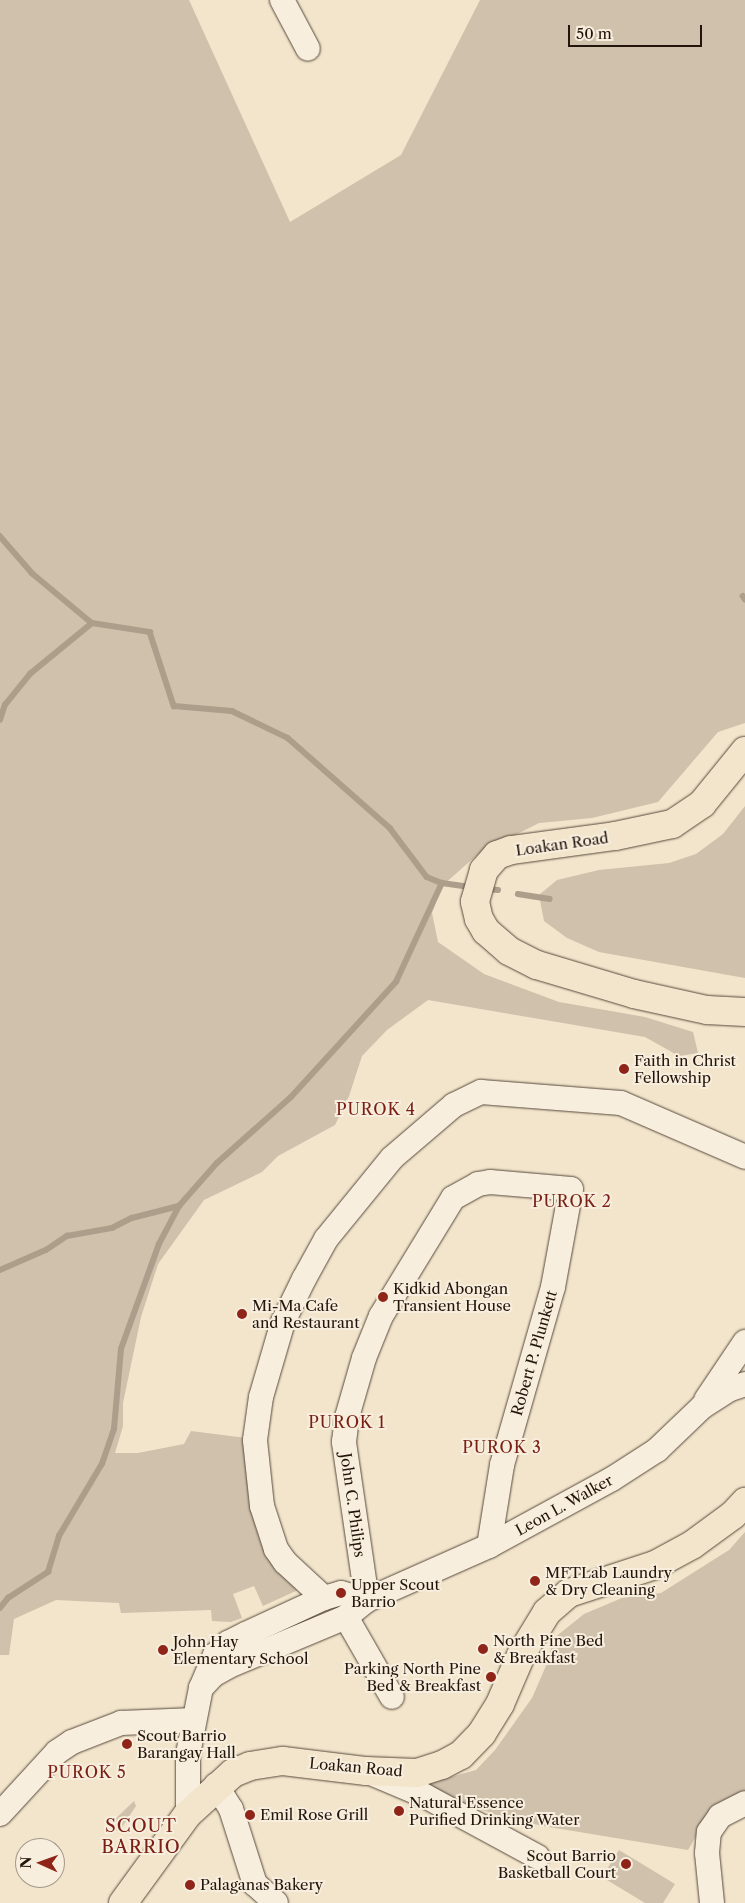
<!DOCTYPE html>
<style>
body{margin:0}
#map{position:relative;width:745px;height:1903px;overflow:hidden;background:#f2e5cb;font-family:"Libre Caslon Text",serif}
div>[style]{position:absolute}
.green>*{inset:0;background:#cfc1ab}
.stream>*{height:5.5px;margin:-2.75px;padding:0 2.75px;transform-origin:2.75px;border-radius:2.75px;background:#ac9e8a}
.roads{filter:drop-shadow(0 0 1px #57483c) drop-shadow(0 0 1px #57483c)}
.minor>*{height:24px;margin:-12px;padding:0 12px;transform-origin:12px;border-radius:12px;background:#f7eedd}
.major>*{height:28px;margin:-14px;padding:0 14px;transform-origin:14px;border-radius:14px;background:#f2e5cb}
.dots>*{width:14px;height:14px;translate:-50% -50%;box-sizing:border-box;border:2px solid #f7eedd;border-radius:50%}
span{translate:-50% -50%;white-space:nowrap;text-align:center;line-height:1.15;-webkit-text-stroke:4px #f7eedd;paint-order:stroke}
.street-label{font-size:15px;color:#23140c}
.poi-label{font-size:15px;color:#23140c}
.left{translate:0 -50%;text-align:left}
.right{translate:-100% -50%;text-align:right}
.neighbourhood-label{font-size:16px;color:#7a1f14;letter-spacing:1px}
.quarter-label{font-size:18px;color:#7a1f14;letter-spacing:1px}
.north{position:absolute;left:15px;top:1838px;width:50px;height:50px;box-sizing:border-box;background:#f7eedd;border:1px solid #a29789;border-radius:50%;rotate:272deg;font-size:14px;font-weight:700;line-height:20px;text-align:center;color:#23140c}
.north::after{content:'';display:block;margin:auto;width:18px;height:22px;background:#8f2418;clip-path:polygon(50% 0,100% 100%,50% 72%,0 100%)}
.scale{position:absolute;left:568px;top:25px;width:134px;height:22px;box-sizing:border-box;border:2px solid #23140c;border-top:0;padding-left:6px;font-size:15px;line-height:18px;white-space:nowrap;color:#23140c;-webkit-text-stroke:4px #f7eedd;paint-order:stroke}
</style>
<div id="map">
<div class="green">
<div style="clip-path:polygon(0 0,189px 0,290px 222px,401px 155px,480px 0,745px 0,745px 723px,718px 732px,658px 802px,592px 818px,539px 823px,478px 854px,442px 886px,432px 913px,438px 942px,484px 974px,559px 1002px,645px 1017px,693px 1032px,698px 1053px,679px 1056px,645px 1037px,428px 1000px,387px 1030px,362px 1056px,349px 1096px,335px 1125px,278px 1156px,262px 1172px,204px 1200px,158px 1264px,141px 1317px,123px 1403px,123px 1426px,115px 1453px,138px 1453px,184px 1444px,191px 1431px,246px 1438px,276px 1569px,298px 1590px,263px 1606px,254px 1586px,233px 1594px,242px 1618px,231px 1622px,212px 1621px,211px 1610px,121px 1613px,119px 1603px,56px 1600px,14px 1619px,9px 1655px,0 1655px)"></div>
<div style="clip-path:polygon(745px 806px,745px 978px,599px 952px,567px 938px,544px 921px,539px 895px,557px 880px,599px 870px,669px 863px,696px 854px,723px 834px)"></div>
<div style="clip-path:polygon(745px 1532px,745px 1791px,720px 1806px,704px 1823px,688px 1850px,543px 1826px,499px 1816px,418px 1786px,476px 1770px,495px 1750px,532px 1698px,549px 1659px,553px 1639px,584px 1614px,622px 1598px,661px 1593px,729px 1550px)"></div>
<div style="clip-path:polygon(134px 1801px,136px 1806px,120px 1830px,113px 1831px,111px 1823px)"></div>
<div style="clip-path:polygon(619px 1850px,675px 1884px,663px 1903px,645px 1903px,602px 1877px)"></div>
</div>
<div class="stream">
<div style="left:0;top:536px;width:49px;rotate:49.1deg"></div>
<div style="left:32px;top:573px;width:78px;rotate:39.8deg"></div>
<div style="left:92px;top:623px;width:59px;rotate:8.8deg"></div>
<div style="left:150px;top:632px;width:78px;rotate:72deg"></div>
<div style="left:174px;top:706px;width:58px;rotate:4.9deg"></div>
<div style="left:232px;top:711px;width:62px;rotate:25.7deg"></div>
<div style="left:288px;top:738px;width:136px;rotate:41.4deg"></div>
<div style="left:390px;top:828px;width:61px;rotate:52.9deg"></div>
<div style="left:427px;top:877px;width:16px;rotate:22deg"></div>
<div style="left:442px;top:883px;width:30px;rotate:8deg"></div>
<div style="left:743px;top:596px;width:4px;rotate:56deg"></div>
<div style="left:0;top:720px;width:16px;rotate:-72deg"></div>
<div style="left:5px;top:705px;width:40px;rotate:-51deg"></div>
<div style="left:30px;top:674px;width:80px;rotate:-39.4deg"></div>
<div style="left:486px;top:889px;width:12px;rotate:5deg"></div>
<div style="left:518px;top:894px;width:32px;rotate:9deg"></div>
<div style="left:0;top:1270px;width:50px;rotate:-23.5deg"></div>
<div style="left:46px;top:1250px;width:25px;rotate:-34deg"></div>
<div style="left:67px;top:1236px;width:46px;rotate:-10.1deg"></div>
<div style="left:112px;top:1228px;width:22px;rotate:-27deg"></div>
<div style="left:132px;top:1218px;width:49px;rotate:-14.3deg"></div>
<div style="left:0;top:1608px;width:13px;rotate:-51deg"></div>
<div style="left:8px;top:1598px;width:48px;rotate:-33deg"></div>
<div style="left:48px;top:1572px;width:38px;rotate:-73deg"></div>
<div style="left:59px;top:1536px;width:84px;rotate:-59.2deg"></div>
<div style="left:102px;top:1464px;width:37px;rotate:-71deg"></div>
<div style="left:114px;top:1429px;width:80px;rotate:-85deg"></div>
<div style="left:121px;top:1349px;width:112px;rotate:-70.1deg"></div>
<div style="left:159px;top:1244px;width:43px;rotate:-62.2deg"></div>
<div style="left:179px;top:1206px;width:57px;rotate:-48.5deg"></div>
<div style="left:217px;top:1163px;width:99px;rotate:-41.7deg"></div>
<div style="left:291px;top:1097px;width:156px;rotate:-47.6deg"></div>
<div style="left:396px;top:982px;width:109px;rotate:-65.1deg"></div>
</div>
<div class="roads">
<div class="minor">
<div style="left:282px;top:0;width:55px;rotate:62deg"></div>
<div style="left:706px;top:1400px;width:70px;rotate:-56.1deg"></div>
<div style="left:324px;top:1598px;width:53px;rotate:-137.3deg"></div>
<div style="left:285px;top:1562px;width:16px;rotate:-125deg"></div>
<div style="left:276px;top:1549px;width:45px;rotate:-108deg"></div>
<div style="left:262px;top:1506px;width:66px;rotate:-96.1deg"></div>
<div style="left:255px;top:1440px;width:43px;rotate:-82.1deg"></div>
<div style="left:261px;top:1397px;width:78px;rotate:-73.7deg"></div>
<div style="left:283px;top:1322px;width:48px;rotate:-64deg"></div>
<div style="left:304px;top:1279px;width:46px;rotate:-61.2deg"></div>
<div style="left:326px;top:1239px;width:104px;rotate:-50.8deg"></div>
<div style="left:392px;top:1158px;width:82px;rotate:-40.5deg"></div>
<div style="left:454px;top:1105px;width:30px;rotate:-26deg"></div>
<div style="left:481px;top:1092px;width:140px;rotate:4.5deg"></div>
<div style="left:621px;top:1103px;width:135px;rotate:23.5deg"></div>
<div style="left:367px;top:1600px;width:160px;rotate:-98.3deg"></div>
<div style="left:344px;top:1442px;width:25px;rotate:-83deg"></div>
<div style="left:347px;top:1417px;width:61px;rotate:-73.9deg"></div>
<div style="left:364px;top:1358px;width:45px;rotate:-68deg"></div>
<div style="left:381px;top:1316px;width:138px;rotate:-58.6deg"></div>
<div style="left:453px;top:1198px;width:29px;rotate:-29deg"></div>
<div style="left:478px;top:1184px;width:12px;rotate:-9deg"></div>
<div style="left:490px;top:1182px;width:81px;rotate:4.9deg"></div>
<div style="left:571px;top:1189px;width:100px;rotate:100.4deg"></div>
<div style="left:553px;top:1287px;width:185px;rotate:106deg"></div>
<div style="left:502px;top:1465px;width:82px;rotate:99.1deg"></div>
<div style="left:346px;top:1617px;width:92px;rotate:60.1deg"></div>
<div style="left:201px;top:1688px;width:18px;rotate:-47deg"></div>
<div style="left:213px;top:1675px;width:18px;rotate:-29deg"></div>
<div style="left:229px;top:1666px;width:127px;rotate:-22.7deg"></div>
<div style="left:346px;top:1617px;width:27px;rotate:-39deg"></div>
<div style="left:367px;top:1600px;width:133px;rotate:-23.9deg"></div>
<div style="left:489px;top:1546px;width:140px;rotate:-28.6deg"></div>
<div style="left:612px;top:1479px;width:54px;rotate:-32.8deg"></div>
<div style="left:657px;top:1450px;width:62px;rotate:-43.7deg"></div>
<div style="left:702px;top:1407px;width:31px;rotate:-33deg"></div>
<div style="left:728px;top:1390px;width:18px;rotate:-19deg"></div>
<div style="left:373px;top:1774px;width:56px;rotate:22.9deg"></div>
<div style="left:425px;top:1796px;width:128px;rotate:28.4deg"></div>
<div style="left:216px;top:1785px;width:28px;rotate:58deg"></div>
<div style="left:231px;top:1809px;width:79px;rotate:72.3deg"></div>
<div style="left:255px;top:1884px;width:28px;rotate:42deg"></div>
<div style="left:0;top:1814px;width:84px;rotate:-47.4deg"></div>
<div style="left:57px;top:1752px;width:18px;rotate:-34deg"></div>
<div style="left:72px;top:1742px;width:53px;rotate:-21.2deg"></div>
<div style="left:121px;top:1723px;width:73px;rotate:-2.4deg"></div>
<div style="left:188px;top:1814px;width:60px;rotate:-90deg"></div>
<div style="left:188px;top:1754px;width:67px;rotate:-78.9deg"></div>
<div style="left:201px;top:1688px;width:36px;rotate:-67deg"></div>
<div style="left:215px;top:1655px;width:18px;rotate:-43deg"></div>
<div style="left:228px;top:1643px;width:20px;rotate:-27deg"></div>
<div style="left:246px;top:1634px;width:86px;rotate:-24.8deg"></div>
<div style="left:324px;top:1598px;width:18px;rotate:-16deg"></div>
<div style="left:341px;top:1593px;width:27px;rotate:15deg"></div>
<div style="left:712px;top:1903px;width:50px;rotate:-95.7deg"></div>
<div style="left:707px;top:1853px;width:21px;rotate:-85deg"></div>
<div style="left:709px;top:1832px;width:19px;rotate:-55deg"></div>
<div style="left:720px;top:1816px;width:28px;rotate:-27deg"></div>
</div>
<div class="major">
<div style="left:745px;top:751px;width:68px;rotate:129.1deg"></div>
<div style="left:702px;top:804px;width:36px;rotate:146deg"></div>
<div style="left:672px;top:824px;width:58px;rotate:168.1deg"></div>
<div style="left:615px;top:836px;width:105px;rotate:172.3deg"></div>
<div style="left:511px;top:850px;width:15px;rotate:160deg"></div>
<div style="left:497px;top:855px;width:20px;rotate:131deg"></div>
<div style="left:484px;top:870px;width:33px;rotate:106deg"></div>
<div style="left:475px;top:902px;width:17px;rotate:77deg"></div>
<div style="left:479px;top:919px;width:14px;rotate:60deg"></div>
<div style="left:486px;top:931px;width:30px;rotate:41deg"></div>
<div style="left:509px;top:951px;width:31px;rotate:27deg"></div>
<div style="left:537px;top:965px;width:101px;rotate:16.6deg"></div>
<div style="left:634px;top:994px;width:75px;rotate:12.4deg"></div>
<div style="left:707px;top:1010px;width:38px;rotate:3deg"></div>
<div style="left:123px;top:1903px;width:110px;rotate:-53.9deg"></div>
<div style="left:188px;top:1814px;width:61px;rotate:-42.3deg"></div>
<div style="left:233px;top:1773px;width:18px;rotate:-22deg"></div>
<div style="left:250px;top:1766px;width:33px;rotate:-9deg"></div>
<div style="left:283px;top:1761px;width:84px;rotate:6.9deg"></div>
<div style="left:366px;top:1771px;width:51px;rotate:2.2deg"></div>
<div style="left:417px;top:1773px;width:26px;rotate:-18deg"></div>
<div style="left:442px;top:1765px;width:21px;rotate:-28deg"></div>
<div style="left:461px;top:1755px;width:30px;rotate:-46deg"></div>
<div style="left:482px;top:1733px;width:34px;rotate:-58deg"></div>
<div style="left:500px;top:1704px;width:56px;rotate:-66.7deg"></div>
<div style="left:522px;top:1653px;width:48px;rotate:-58.6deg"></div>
<div style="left:547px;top:1612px;width:29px;rotate:-41deg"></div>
<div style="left:569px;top:1593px;width:90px;rotate:-18deg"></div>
<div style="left:655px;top:1565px;width:42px;rotate:-28.4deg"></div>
<div style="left:692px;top:1545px;width:51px;rotate:-36.2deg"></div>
<div style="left:733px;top:1515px;width:18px;rotate:-47deg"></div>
</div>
</div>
<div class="dots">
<div style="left:624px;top:1069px;background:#8f2418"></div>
<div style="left:383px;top:1297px;background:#8f2418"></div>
<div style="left:242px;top:1314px;background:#8f2418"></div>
<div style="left:535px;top:1581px;background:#8f2418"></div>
<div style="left:341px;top:1593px;background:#8f2418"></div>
<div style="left:483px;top:1649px;background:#8f2418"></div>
<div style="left:163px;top:1650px;background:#8f2418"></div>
<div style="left:491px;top:1677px;background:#8f2418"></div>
<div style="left:127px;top:1744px;background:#8f2418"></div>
<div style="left:399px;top:1811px;background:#8f2418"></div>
<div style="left:250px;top:1815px;background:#8f2418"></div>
<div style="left:626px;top:1864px;background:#8f2418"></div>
<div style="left:190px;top:1885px;background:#8f2418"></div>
</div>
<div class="street-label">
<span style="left:562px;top:844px;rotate:-8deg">Loakan Road</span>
<span style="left:534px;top:1353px;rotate:-74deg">Robert P. Plunkett</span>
<span style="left:353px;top:1505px;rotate:82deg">John C. Philips</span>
<span style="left:564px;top:1505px;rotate:-29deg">Leon L. Walker</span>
<span style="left:356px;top:1767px;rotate:5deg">Loakan Road</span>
</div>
<div class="poi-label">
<span class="left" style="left:634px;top:1069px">Faith in Christ<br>Fellowship</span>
<span class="left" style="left:393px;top:1297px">Kidkid Abongan<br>Transient House</span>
<span class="left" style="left:252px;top:1314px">Mi-Ma Cafe<br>and Restaurant</span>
<span class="left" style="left:545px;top:1581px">MFTLab Laundry<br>&amp; Dry Cleaning</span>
<span class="left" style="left:351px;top:1593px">Upper Scout<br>Barrio</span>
<span class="left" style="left:493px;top:1649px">North Pine Bed<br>&amp; Breakfast</span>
<span class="left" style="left:173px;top:1650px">John Hay<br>Elementary School</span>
<span class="right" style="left:481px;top:1677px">Parking North Pine<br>Bed &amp; Breakfast</span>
<span class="left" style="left:137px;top:1744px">Scout Barrio<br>Barangay Hall</span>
<span class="left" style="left:409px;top:1811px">Natural Essence<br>Purified Drinking Water</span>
<span class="left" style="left:260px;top:1815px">Emil Rose Grill</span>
<span class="right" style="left:616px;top:1864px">Scout Barrio<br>Basketball Court</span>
<span class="left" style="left:200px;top:1885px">Palaganas Bakery</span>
</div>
<div class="neighbourhood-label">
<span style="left:376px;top:1109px">PUROK 4</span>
<span style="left:572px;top:1201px">PUROK 2</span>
<span style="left:347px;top:1422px">PUROK 1</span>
<span style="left:502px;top:1447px">PUROK 3</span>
<span style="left:87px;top:1772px">PUROK 5</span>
</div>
<div class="quarter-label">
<span style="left:141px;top:1837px">SCOUT<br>BARRIO</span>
</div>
<div class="north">N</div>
<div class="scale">50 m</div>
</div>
